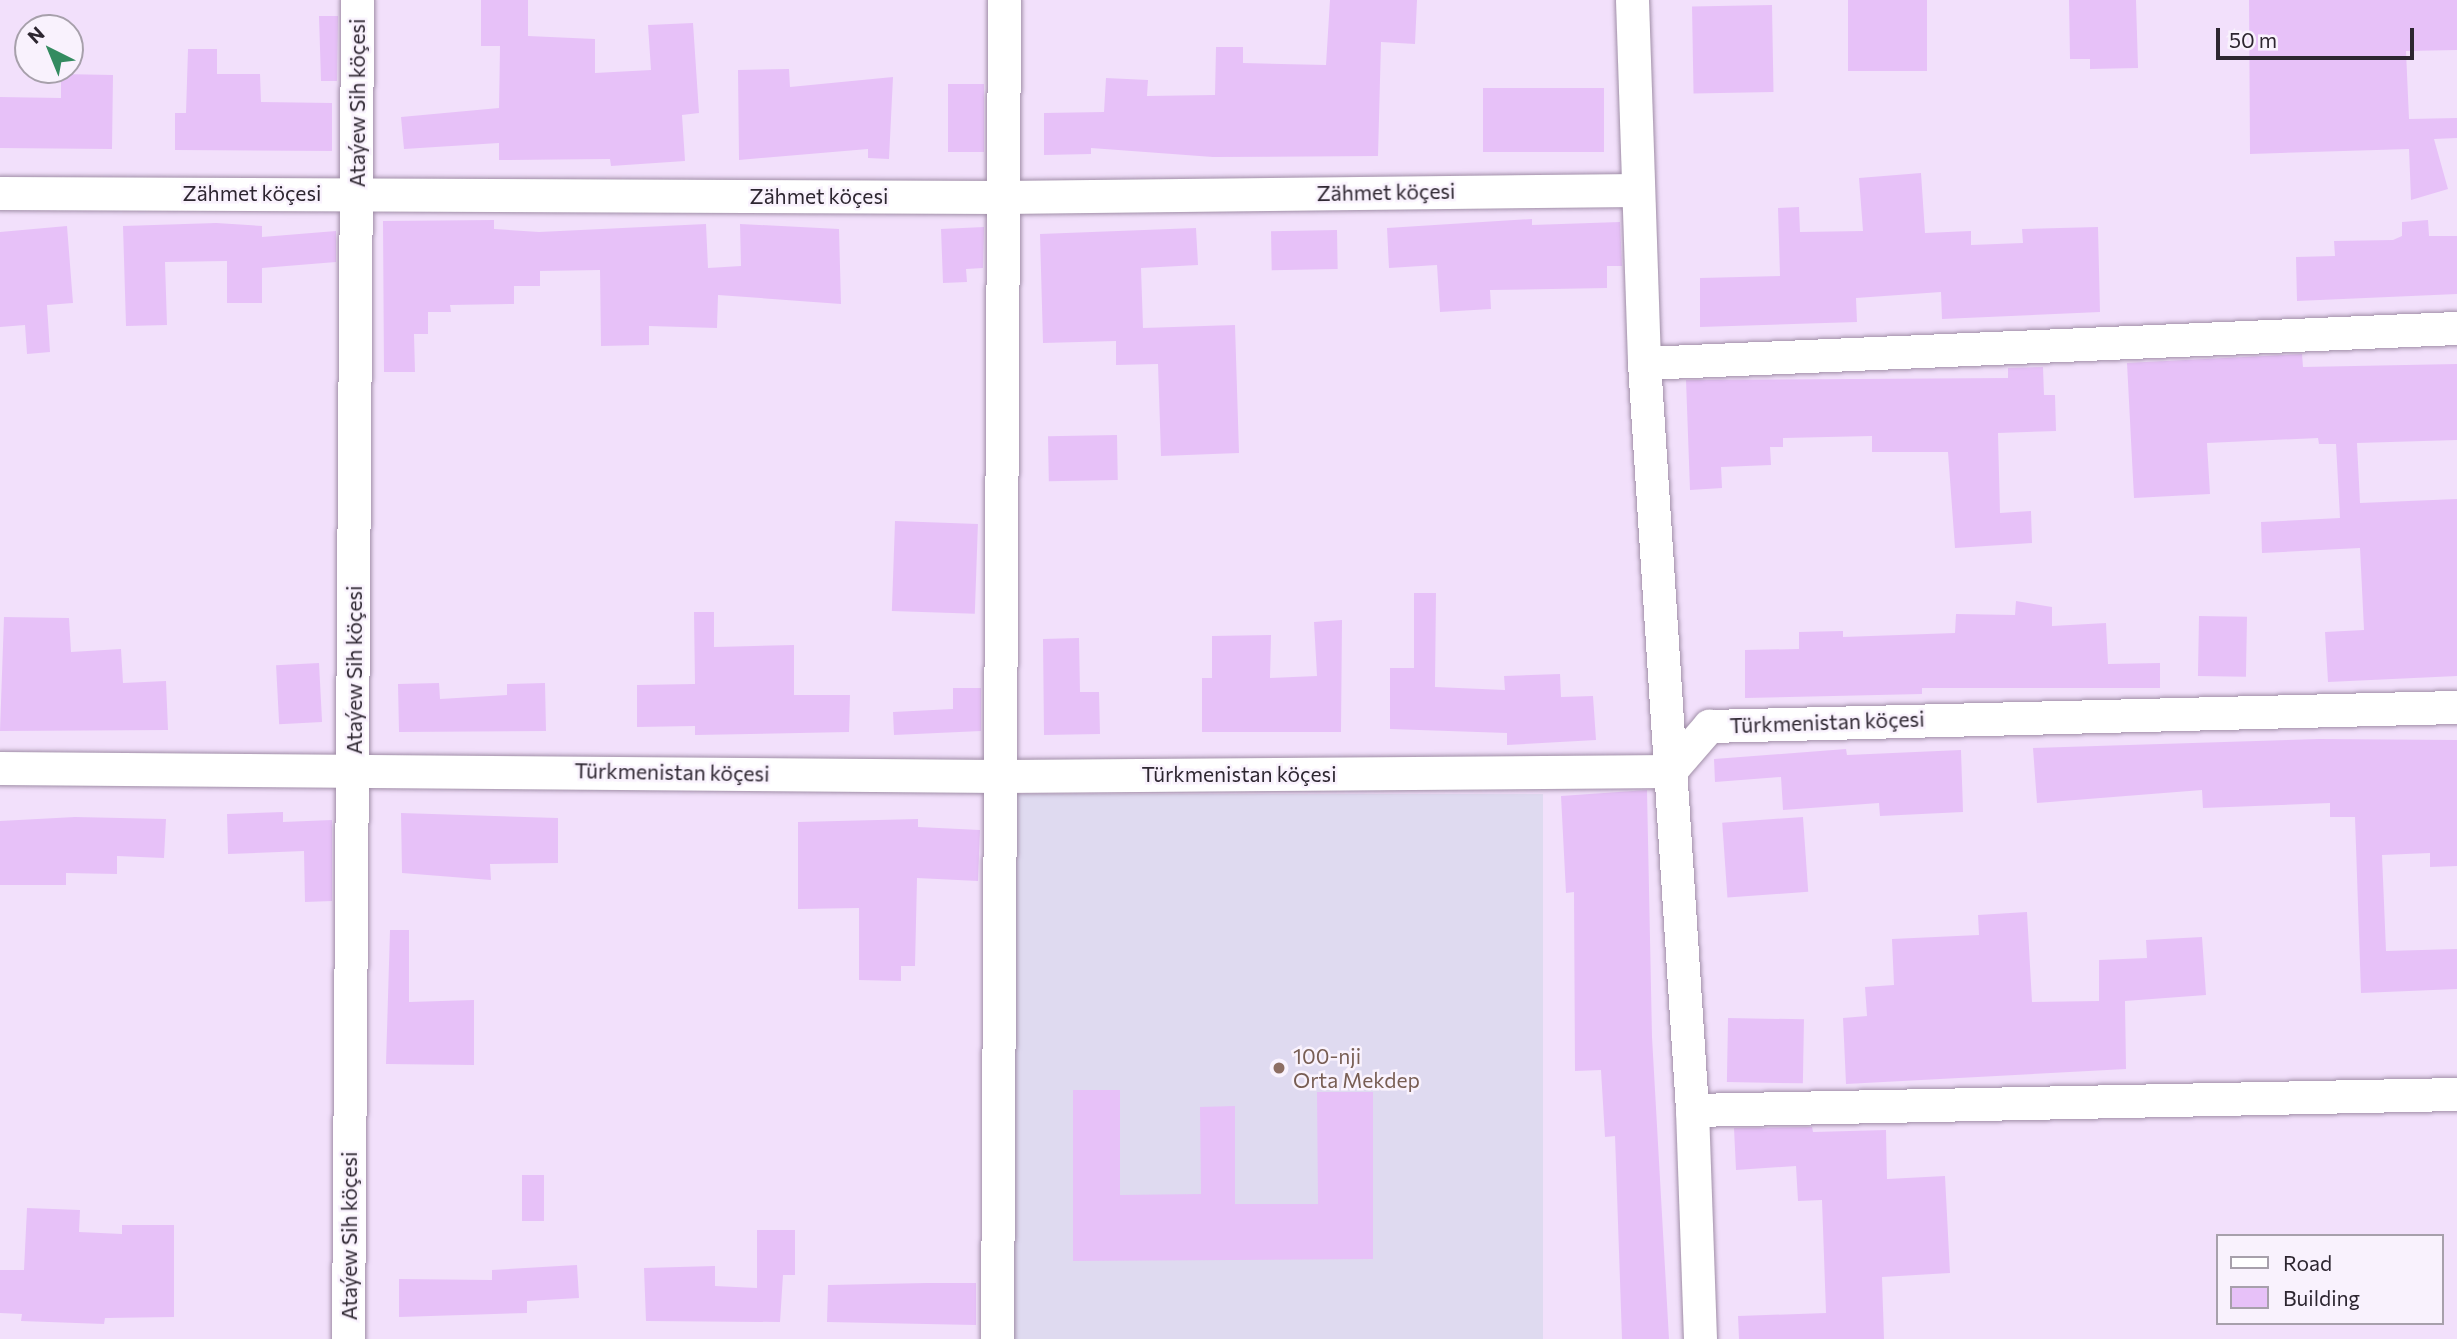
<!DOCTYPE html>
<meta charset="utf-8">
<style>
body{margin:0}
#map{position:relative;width:2457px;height:1339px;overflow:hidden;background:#f2e0fb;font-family:Commissioner,sans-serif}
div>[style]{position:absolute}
.education>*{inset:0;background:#dfdaf0;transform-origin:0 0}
.building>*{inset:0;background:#e7c1f8;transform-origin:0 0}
.roads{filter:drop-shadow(0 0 2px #a08ea7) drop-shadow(0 0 2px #a08ea7)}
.minor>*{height:33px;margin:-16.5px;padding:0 16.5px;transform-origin:16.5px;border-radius:16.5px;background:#fff}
.dots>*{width:19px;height:19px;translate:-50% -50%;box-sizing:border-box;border:4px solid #f9f2fd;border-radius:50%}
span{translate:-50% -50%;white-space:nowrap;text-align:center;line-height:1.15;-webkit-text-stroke:5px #f9f2fd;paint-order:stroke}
.street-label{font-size:21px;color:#2d2630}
.education-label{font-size:21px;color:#785e54}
.left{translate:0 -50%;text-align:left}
.legend{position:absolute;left:2216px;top:1234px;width:228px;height:91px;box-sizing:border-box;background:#f9f2fd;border:2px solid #a7a0ab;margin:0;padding:9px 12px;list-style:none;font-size:21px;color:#2d2630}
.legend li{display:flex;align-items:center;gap:14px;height:35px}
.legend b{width:35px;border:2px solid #a7a0ab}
.north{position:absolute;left:14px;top:14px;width:70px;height:70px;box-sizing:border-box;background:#f9f2fd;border:2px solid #a7a0ab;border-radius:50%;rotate:317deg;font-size:19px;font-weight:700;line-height:28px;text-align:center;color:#2d2630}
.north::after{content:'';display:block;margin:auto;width:24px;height:32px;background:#348b60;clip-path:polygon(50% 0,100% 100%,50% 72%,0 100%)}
.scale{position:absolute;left:2216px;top:28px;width:198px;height:32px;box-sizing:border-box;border:4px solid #2d2630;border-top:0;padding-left:9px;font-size:21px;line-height:24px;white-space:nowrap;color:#2d2630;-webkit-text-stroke:5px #f9f2fd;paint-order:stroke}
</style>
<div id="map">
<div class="education">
<div style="left:1543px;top:794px;width:545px;height:529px;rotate:90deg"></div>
</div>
<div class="building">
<div style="clip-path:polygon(481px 0,528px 0,528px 36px,595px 39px,595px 73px,651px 70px,648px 25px,693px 23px,699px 113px,682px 115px,685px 161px,611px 166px,610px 159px,499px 160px,499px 143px,404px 149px,401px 117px,499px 108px,500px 46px,481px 46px)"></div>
<div style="clip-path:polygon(1330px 0,1417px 0,1415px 44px,1381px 42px,1378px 156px,1213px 157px,1091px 148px,1091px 154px,1044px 155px,1044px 113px,1104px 112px,1106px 78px,1148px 80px,1147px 96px,1215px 95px,1216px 47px,1243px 47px,1243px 63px,1326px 65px)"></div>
<div style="left:1848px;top:0;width:79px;height:71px"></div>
<div style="clip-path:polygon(2069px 0,2136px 0,2138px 68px,2090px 69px,2090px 59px,2070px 59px)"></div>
<div style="clip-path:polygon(2249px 0,2457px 0,2457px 50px,2406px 51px,2409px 119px,2457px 118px,2457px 138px,2434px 139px,2448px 189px,2411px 200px,2409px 149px,2250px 154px)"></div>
<div style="left:1772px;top:5px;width:87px;height:80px;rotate:89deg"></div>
<div style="clip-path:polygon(319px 16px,338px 16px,337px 81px,321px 81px)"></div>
<div style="clip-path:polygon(188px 49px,217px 49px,217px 74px,260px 74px,261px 102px,332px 103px,332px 151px,175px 150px,175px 113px,186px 113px)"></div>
<div style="clip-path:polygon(789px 69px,790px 87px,893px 77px,889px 159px,868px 158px,868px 149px,739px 160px,738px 70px)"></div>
<div style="clip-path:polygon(61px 74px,113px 75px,112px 149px,0 148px,0 97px,61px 98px)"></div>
<div style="left:984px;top:84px;width:68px;height:36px;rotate:90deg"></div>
<div style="left:1483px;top:88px;width:121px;height:64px"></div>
<div style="clip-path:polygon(1921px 173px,1925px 233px,1971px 231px,1971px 245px,2023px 243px,2022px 229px,2098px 227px,2100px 312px,1942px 319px,1941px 292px,1856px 298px,1857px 322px,1700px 327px,1700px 278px,1780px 276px,1778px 208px,1799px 207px,1800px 232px,1863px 231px,1859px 178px)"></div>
<div style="clip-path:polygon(1532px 219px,1532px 225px,1620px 222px,1622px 266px,1607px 266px,1607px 288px,1490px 290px,1491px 309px,1440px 312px,1437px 265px,1389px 268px,1387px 228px)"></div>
<div style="clip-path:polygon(494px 220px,494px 229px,539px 232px,706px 224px,708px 268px,741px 266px,740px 224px,839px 229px,841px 304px,718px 295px,717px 328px,649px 326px,649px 345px,601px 346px,600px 270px,540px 271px,540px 286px,514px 286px,514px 304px,450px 305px,451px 312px,428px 312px,428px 334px,414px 334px,415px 372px,384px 372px,383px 221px)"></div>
<div style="clip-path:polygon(2428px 220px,2429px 236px,2457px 236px,2457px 294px,2297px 301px,2296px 257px,2335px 256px,2334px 241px,2393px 240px,2402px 236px,2402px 222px)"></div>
<div style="clip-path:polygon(216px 223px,262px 226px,262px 237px,336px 231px,336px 262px,262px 268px,262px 303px,227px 303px,227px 261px,165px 262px,167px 325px,126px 326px,123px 226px)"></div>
<div style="clip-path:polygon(67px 226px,73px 303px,47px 305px,50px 352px,27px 354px,25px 325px,0 327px,0 232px)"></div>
<div style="clip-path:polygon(984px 227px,983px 268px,966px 269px,967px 282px,943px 283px,941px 229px)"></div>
<div style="clip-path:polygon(1196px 228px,1198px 265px,1141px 268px,1143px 328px,1235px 325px,1239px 453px,1161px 456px,1158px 364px,1116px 365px,1116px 341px,1043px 343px,1040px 234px)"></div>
<div style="left:1337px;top:230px;width:39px;height:66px;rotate:89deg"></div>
<div style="clip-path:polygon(2302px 354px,2303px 367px,2457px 364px,2457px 440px,2357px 443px,2360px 503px,2457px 499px,2457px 676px,2328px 682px,2325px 632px,2364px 630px,2360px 548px,2262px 553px,2261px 522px,2340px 518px,2336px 444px,2319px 444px,2318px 438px,2207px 443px,2210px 494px,2134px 498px,2127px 363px)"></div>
<div style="clip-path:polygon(2043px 367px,2044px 395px,2055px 395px,2056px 431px,1998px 433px,2000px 513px,2031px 511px,2032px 543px,1955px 548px,1948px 452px,1872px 452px,1872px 436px,1783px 438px,1783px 447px,1770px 447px,1771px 465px,1721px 467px,1722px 488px,1690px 490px,1686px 380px,2008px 378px,2008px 368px)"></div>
<div style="left:1117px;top:435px;width:45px;height:69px;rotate:89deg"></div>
<div style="left:895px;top:521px;width:83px;height:90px;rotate:2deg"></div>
<div style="clip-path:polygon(1414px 593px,1436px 593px,1435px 687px,1505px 690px,1504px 676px,1560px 674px,1561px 697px,1593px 696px,1596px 740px,1507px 745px,1507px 733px,1390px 729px,1390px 668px,1414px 668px)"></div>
<div style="clip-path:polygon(2016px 601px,2052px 607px,2052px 626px,2106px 623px,2108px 664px,2160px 663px,2160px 688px,1922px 688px,1922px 694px,1745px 698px,1745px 650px,1799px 649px,1799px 632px,1843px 631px,1843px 637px,1955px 633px,1956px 614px,2015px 615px)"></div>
<div style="clip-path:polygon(694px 612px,714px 612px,714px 647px,794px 645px,794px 695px,850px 695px,849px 732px,695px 735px,695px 726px,637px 727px,637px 685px,695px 684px)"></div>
<div style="left:2199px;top:616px;width:48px;height:60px;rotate:1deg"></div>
<div style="clip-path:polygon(4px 617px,69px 618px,71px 652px,121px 649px,123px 683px,166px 681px,168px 730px,0 731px)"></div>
<div style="clip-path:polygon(1342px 620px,1341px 732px,1202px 732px,1202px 678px,1212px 678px,1212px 636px,1271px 635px,1270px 678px,1317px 676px,1314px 622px)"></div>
<div style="clip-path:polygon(1079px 638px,1080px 692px,1099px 692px,1100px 734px,1044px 735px,1043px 639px)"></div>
<div style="left:319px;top:663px;width:59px;height:43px;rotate:87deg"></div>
<div style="clip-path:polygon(439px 683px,440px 699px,507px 695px,507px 684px,545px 683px,546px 731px,399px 732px,398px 684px)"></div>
<div style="clip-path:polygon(953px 688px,981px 688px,981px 731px,894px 735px,893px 712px,953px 709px)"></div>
<div style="clip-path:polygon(2319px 739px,2457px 740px,2457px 866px,2430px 867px,2430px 853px,2382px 855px,2386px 951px,2457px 949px,2457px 989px,2361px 993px,2355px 817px,2330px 817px,2330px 803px,2203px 808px,2202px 790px,2037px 803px,2033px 748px)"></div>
<div style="clip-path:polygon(1846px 749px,1847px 755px,1961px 750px,1963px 812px,1880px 816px,1879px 803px,1783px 810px,1781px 777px,1715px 782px,1714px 759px)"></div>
<div style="clip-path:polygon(1647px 790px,1652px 1037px,1669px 1339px,1622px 1339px,1615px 1136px,1605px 1137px,1601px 1070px,1575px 1071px,1574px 892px,1566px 893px,1561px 796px)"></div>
<div style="clip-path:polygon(283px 812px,283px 822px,332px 820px,332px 901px,305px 902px,304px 851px,228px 854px,227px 814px)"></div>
<div style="clip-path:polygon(401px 813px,558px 818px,558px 863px,490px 864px,491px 880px,402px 873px)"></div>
<div style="clip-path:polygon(75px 817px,166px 819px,164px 858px,117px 856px,117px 874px,66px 873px,66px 885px,0 885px,0 821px)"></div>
<div style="left:1803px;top:817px;width:75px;height:81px;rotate:86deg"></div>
<div style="clip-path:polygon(918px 819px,918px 827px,980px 830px,978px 881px,917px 878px,915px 966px,901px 966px,901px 981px,859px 980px,859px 908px,798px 909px,798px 822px)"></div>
<div style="clip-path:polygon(2027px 912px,2032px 1002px,2099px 1001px,2099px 960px,2147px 958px,2146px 940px,2202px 937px,2206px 995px,2125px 1001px,2126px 1069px,1846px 1084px,1843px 1018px,1867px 1016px,1865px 987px,1894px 985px,1892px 939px,1979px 935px,1978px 915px)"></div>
<div style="clip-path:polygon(390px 930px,409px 930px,409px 1002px,474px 1000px,474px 1065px,386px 1064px)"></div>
<div style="left:1728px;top:1018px;width:76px;height:64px;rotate:1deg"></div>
<div style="clip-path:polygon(1073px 1090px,1120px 1090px,1120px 1195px,1201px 1194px,1200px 1107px,1235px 1106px,1235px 1204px,1318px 1204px,1317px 1092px,1373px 1092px,1373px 1259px,1073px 1261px)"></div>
<div style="clip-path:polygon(1812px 1127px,1813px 1132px,1886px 1130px,1887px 1179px,1945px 1176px,1950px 1273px,1882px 1277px,1884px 1339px,1739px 1339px,1738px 1316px,1826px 1313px,1822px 1200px,1798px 1201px,1796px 1166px,1736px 1170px,1734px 1128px)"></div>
<div style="left:544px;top:1175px;width:46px;height:22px;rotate:90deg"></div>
<div style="clip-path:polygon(27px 1208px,80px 1210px,79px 1232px,122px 1234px,122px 1225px,174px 1225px,174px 1317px,105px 1318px,104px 1324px,21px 1321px,22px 1314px,0 1313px,0 1270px,24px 1270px)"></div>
<div style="clip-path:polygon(757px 1230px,795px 1230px,795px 1275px,783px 1275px,780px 1322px,646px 1321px,644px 1268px,715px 1266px,715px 1286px,757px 1288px)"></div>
<div style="clip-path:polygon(577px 1265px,579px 1298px,527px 1301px,527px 1313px,399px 1317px,399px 1279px,492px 1280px,492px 1270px)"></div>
<div style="clip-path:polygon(927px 1283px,976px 1283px,976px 1325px,827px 1322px,828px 1285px)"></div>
</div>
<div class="roads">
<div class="minor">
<div style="left:1632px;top:0;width:363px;rotate:88.1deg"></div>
<div style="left:1644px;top:363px;width:749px;rotate:86.32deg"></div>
<div style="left:1692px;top:1110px;width:229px;rotate:88deg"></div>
<div style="left:0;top:193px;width:1000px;rotate:0.23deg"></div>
<div style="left:1000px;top:197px;width:638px;rotate:-0.63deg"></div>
<div style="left:1644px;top:363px;width:814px;rotate:-2.47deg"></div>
<div style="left:0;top:768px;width:999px;rotate:0.46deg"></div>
<div style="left:999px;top:776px;width:671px;rotate:-0.43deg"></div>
<div style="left:1670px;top:771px;width:60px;rotate:-49.1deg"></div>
<div style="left:1709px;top:726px;width:748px;rotate:-1.46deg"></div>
<div style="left:1692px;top:1110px;width:765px;rotate:-1.2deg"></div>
<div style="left:348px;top:1339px;width:1339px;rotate:-89.61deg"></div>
<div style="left:997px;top:1339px;width:1339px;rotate:-89.7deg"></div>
</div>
</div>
<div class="dots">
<div style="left:1279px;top:1068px;background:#8d6e63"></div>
</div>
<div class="street-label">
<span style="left:357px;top:103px;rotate:-90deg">Ataýew Sih köçesi</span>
<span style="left:1386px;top:192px;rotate:-1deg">Zähmet köçesi</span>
<span style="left:252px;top:193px">Zähmet köçesi</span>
<span style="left:819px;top:196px">Zähmet köçesi</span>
<span style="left:354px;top:670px;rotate:-90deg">Ataýew Sih köçesi</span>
<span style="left:1827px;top:722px;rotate:-2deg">Türkmenistan köçesi</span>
<span style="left:672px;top:772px;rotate:1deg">Türkmenistan köçesi</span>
<span style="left:1239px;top:774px">Türkmenistan köçesi</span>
<span style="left:349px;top:1236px;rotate:-90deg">Ataýew Sih köçesi</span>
</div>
<div class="education-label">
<span class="left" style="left:1293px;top:1068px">100-nji<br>Orta Mekdep</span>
</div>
<ul class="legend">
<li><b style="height:9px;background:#fff"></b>Road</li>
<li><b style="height:19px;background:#e7c1f8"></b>Building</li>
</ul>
<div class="north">N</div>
<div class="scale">50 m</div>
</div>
